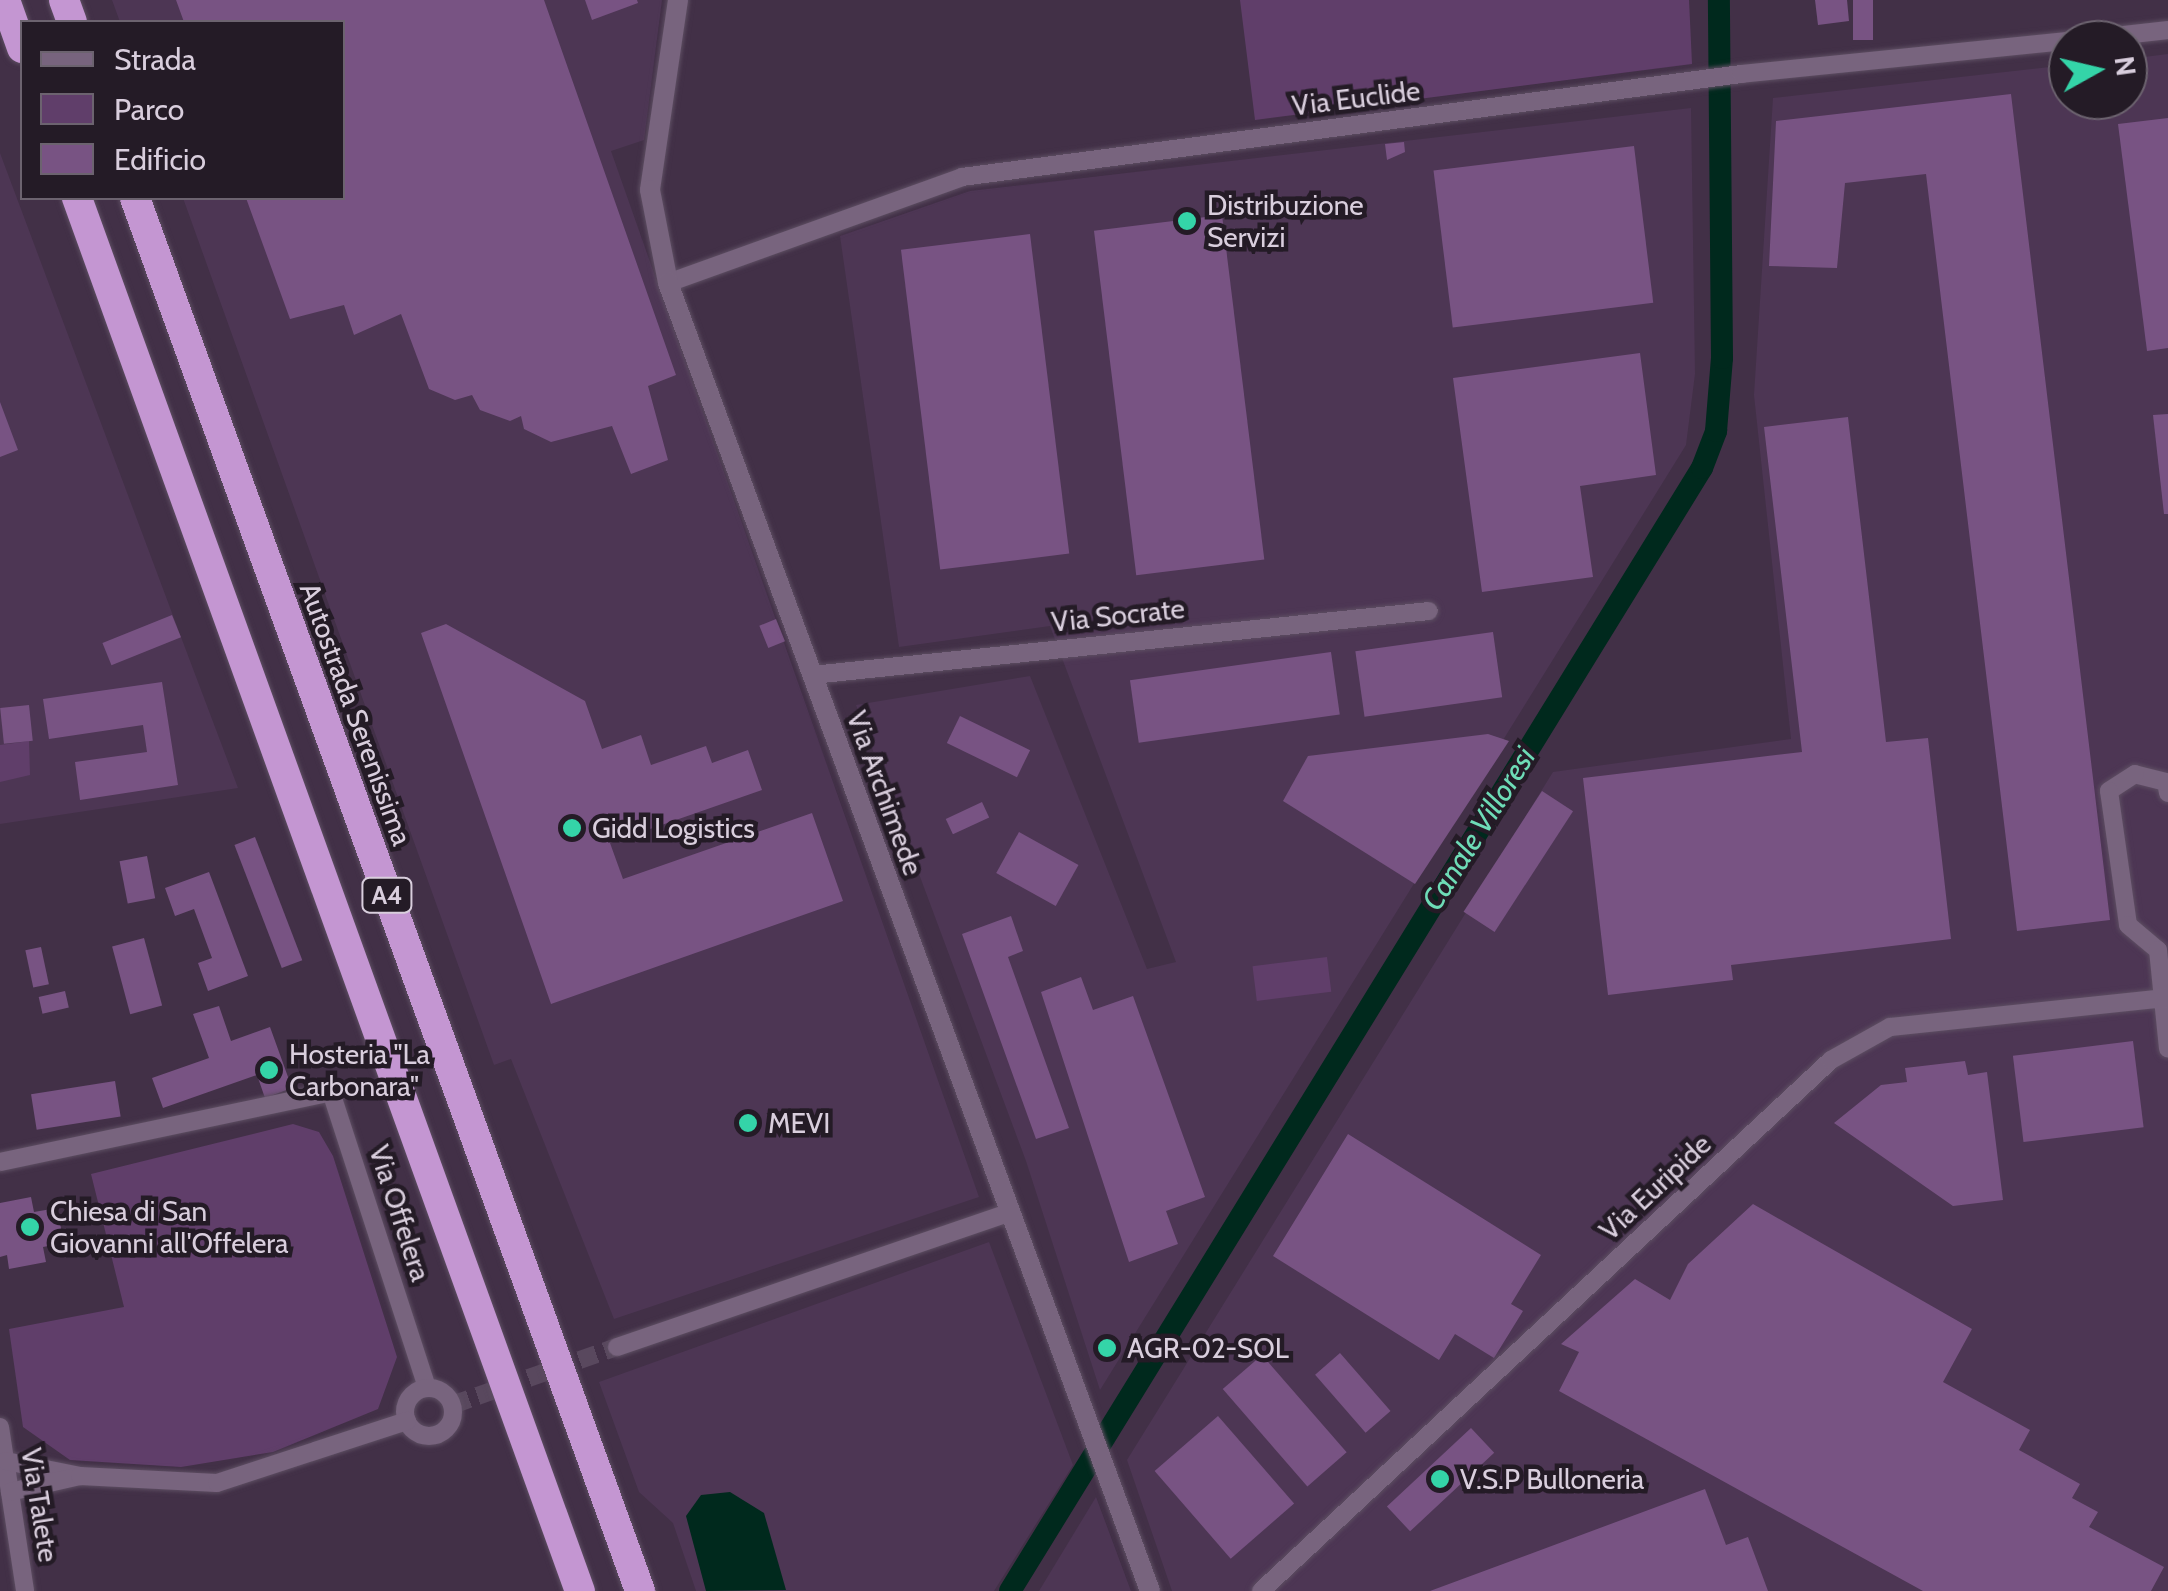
<!DOCTYPE html>
<style>
body{margin:0}
#map{position:relative;width:2168px;height:1591px;overflow:hidden;background:#423047;font-family:Cabin,sans-serif}
div>[style]{position:absolute}
.built>*{inset:0;background:#4d3654}
.green>*{inset:0;background:#603e6a;transform-origin:0 0}
.water>*{inset:0;background:#00291d}
.canal>*{height:22px;margin:-11px;padding:0 11px;transform-origin:11px;border-radius:11px;background:#00291d}
.building>*{inset:0;background:#785383;transform-origin:0 0}
.minor-tunnel>*{height:18px;margin-top:-9px;transform-origin:0;background:repeating-linear-gradient(90deg,#59485e 0 18px,transparent 0 27px)}
.roads{filter:drop-shadow(0 0 2px #5d4e62) drop-shadow(0 0 2px #5d4e62)}
.minor>*{height:18px;margin:-9px;padding:0 9px;transform-origin:9px;border-radius:9px;background:#78647e}
.minor>.ring{margin:-9px;padding:0;box-sizing:content-box;background:none;border:18px solid #78647e;border-radius:50%}
.tertiary>*{height:20px;margin:-10px;padding:0 10px;transform-origin:10px;border-radius:10px;background:#78647e}
.motorway>*{height:30px;margin:-15px;padding:0 15px;transform-origin:15px;border-radius:15px;background:#c496d2}
.dots>*{width:28px;height:28px;translate:-50% -50%;box-sizing:border-box;border:5px solid #241b26;border-radius:50%}
span{translate:-50% -50%;white-space:nowrap;text-align:center;line-height:1.15;-webkit-text-stroke:9px #241b26;paint-order:stroke}
.shield-label span{padding:2px 8px;background:#241b26;border:2px solid;border-radius:8px;-webkit-text-stroke-width:0}
.shield-label{font-size:25px;color:#d9cedd;font-weight:700}
.street-label{font-size:28px;color:#d9cedd}
.poi-label{font-size:28px;color:#d9cedd}
.left{translate:0 -50%;text-align:left}
.water-label{font-size:30px;color:#6edcb7;font-style:italic}
.legend{position:absolute;left:20px;top:20px;width:325px;height:180px;box-sizing:border-box;background:#241b26;border:2px solid #6c636f;margin:0;padding:12px 18px;list-style:none;font-size:30px;color:#d9cedd}
.legend li{display:flex;align-items:center;gap:20px;height:50px}
.legend b{width:50px;border:2px solid #6c636f}
.north{position:absolute;left:2048px;top:20px;width:100px;height:100px;box-sizing:border-box;background:#241b26;border:2px solid #6c636f;border-radius:50%;rotate:82deg;font-size:28px;font-weight:700;line-height:40px;text-align:center;color:#d9cedd}
.north::after{content:'';display:block;margin:auto;width:35px;height:45px;background:#34d4a8;clip-path:polygon(50% 0,100% 100%,50% 72%,0 100%)}
</style>
<div id="map">
<div class="built">
<div style="clip-path:polygon(112px 0,662px 0,644px 140px,611px 151px,979px 1197px,614px 1319px,511px 1059px,494px 1065px,183px 198px,342px 198px,342px 22px,120px 22px)"></div>
<div style="clip-path:polygon(2168px 54px,2168px 1591px,1172px 1591px,1127px 1460px,1553px 772px,1791px 739px,1754px 395px,1773px 98px,2068px 65px,2068px 100px,2128px 100px,2128px 59px)"></div>
<div style="clip-path:polygon(1691px 108px,1695px 374px,1686px 445px,1100px 1390px,1026px 1161px,856px 705px,1030px 676px,1147px 969px,1176px 962px,1050px 626px,899px 647px,840px 236px,970px 191px)"></div>
<div style="clip-path:polygon(0 153px,181px 637px,238px 788px,0 824px)"></div>
<div style="clip-path:polygon(989px 1242px,1073px 1465px,994px 1591px,696px 1591px,673px 1523px,639px 1492px,599px 1382px)"></div>
<div style="clip-path:polygon(1096px 1497px,1131px 1591px,1039px 1591px)"></div>
</div>
<div class="green">
<div style="clip-path:polygon(1240px 0,1689px 0,1692px 64px,1255px 120px)"></div>
<div style="clip-path:polygon(29px 741px,30px 775px,0 782px,0 745px)"></div>
<div style="left:1327px;top:957px;width:35px;height:75px;rotate:83deg"></div>
<div style="clip-path:polygon(293px 1124px,319px 1132px,333px 1156px,397px 1357px,378px 1409px,273px 1452px,181px 1467px,70px 1460px,23px 1427px,9px 1329px,124px 1307px,91px 1174px)"></div>
</div>
<div class="water">
<div style="clip-path:polygon(730px 1492px,764px 1513px,786px 1590px,706px 1591px,686px 1516px,701px 1495px)"></div>
</div>
<div class="canal">
<div style="left:1010px;top:1591px;width:1319px;rotate:-58.36deg"></div>
<div style="left:1702px;top:468px;width:40px;rotate:-69deg"></div>
<div style="left:1716px;top:431px;width:73px;rotate:-85.3deg"></div>
<div style="left:1722px;top:358px;width:358px;rotate:-90.5deg"></div>
</div>
<div class="building">
<div style="clip-path:polygon(176px 0,544px 0,676px 375px,648px 386px,668px 460px,631px 474px,612px 426px,551px 442px,524px 429px,521px 416px,510px 421px,480px 410px,472px 395px,455px 400px,429px 389px,401px 314px,354px 335px,344px 305px,290px 319px,246px 198px,342px 198px,342px 22px,184px 22px)"></div>
<div style="clip-path:polygon(585px 0,637px 0,638px 3px,592px 20px)"></div>
<div style="clip-path:polygon(1815px 0,1847px 0,1849px 21px,1818px 25px)"></div>
<div style="left:1853px;top:0;width:20px;height:40px"></div>
<div style="clip-path:polygon(2011px 94px,2110px 920px,2017px 931px,1926px 174px,1845px 183px,1837px 268px,1769px 266px,1776px 121px)"></div>
<div style="clip-path:polygon(2168px 118px,2168px 348px,2147px 351px,2118px 124px)"></div>
<div style="clip-path:polygon(1404px 142px,1405px 152px,1387px 160px,1385px 144px)"></div>
<div style="left:1634px;top:146px;width:158px;height:202px;rotate:83deg"></div>
<div style="left:1222px;top:215px;width:347px;height:129px;rotate:83deg"></div>
<div style="left:1030px;top:234px;width:322px;height:130px;rotate:83deg"></div>
<div style="clip-path:polygon(1640px 353px,1656px 475px,1580px 486px,1593px 577px,1482px 592px,1453px 378px)"></div>
<div style="clip-path:polygon(0 402px,18px 450px,0 457px)"></div>
<div style="clip-path:polygon(2168px 414px,2168px 514px,2164px 514px,2153px 415px)"></div>
<div style="clip-path:polygon(1848px 417px,1886px 742px,1928px 738px,1951px 939px,1731px 965px,1733px 980px,1608px 995px,1583px 778px,1802px 752px,1764px 427px)"></div>
<div style="left:172px;top:615px;width:24px;height:75px;rotate:68deg"></div>
<div style="left:776px;top:619px;width:24px;height:18px;rotate:68deg"></div>
<div style="clip-path:polygon(446px 624px,585px 701px,602px 749px,641px 735px,651px 765px,706px 746px,712px 763px,748px 750px,762px 790px,610px 843px,623px 879px,812px 813px,843px 901px,551px 1004px,421px 633px)"></div>
<div style="left:1493px;top:632px;width:66px;height:139px;rotate:82deg"></div>
<div style="left:1331px;top:652px;width:63px;height:203px;rotate:82deg"></div>
<div style="clip-path:polygon(162px 682px,178px 785px,80px 800px,75px 762px,147px 752px,143px 725px,49px 739px,43px 699px)"></div>
<div style="left:29px;top:705px;width:36px;height:29px;rotate:84deg"></div>
<div style="left:960px;top:716px;width:78px;height:30px;rotate:26deg"></div>
<div style="clip-path:polygon(1488px 734px,1509px 741px,1415px 884px,1283px 801px,1308px 756px)"></div>
<div style="left:1542px;top:791px;width:37px;height:144px;rotate:33deg"></div>
<div style="left:982px;top:802px;width:17px;height:40px;rotate:65deg"></div>
<div style="left:1019px;top:832px;width:68px;height:47px;rotate:29deg"></div>
<div style="left:255px;top:837px;width:132px;height:22px;rotate:69deg"></div>
<div style="left:147px;top:856px;width:43px;height:28px;rotate:79deg"></div>
<div style="clip-path:polygon(209px 872px,248px 976px,208px 991px,198px 963px,212px 958px,194px 909px,175px 916px,165px 888px)"></div>
<div style="clip-path:polygon(1011px 916px,1023px 951px,1008px 957px,1069px 1128px,1036px 1139px,962px 934px)"></div>
<div style="left:144px;top:938px;width:70px;height:33px;rotate:75deg"></div>
<div style="left:41px;top:947px;width:38px;height:16px;rotate:78deg"></div>
<div style="clip-path:polygon(1081px 977px,1093px 1010px,1133px 996px,1205px 1197px,1166px 1211px,1178px 1244px,1129px 1262px,1041px 992px)"></div>
<div style="left:65px;top:991px;width:17px;height:27px;rotate:77deg"></div>
<div style="clip-path:polygon(219px 1006px,231px 1041px,270px 1027px,292px 1088px,265px 1098px,257px 1075px,163px 1108px,152px 1078px,209px 1058px,193px 1014px)"></div>
<div style="left:2133px;top:1041px;width:87px;height:121px;rotate:83deg"></div>
<div style="clip-path:polygon(1965px 1061px,1968px 1075px,1987px 1072px,2003px 1200px,1953px 1206px,1834px 1123px,1881px 1085px,1907px 1082px,1905px 1068px)"></div>
<div style="left:115px;top:1081px;width:36px;height:85px;rotate:81deg"></div>
<div style="clip-path:polygon(1348px 1134px,1541px 1255px,1511px 1304px,1523px 1311px,1494px 1358px,1455px 1334px,1439px 1360px,1273px 1256px)"></div>
<div style="clip-path:polygon(31px 1197px,34px 1212px,57px 1208px,64px 1243px,43px 1247px,46px 1262px,9px 1269px,7px 1255px,0 1257px,0 1203px)"></div>
<div style="clip-path:polygon(1753px 1204px,1972px 1329px,1943px 1382px,2030px 1430px,2019px 1450px,2080px 1484px,2072px 1498px,2098px 1512px,2089px 1527px,2164px 1567px,2151px 1591px,1923px 1591px,1559px 1391px,1579px 1352px,1561px 1344px,1635px 1279px,1670px 1300px,1688px 1264px)"></div>
<div style="left:1112px;top:1335px;width:21px;height:17px;rotate:71deg"></div>
<div style="left:1340px;top:1353px;width:77px;height:33px;rotate:49deg"></div>
<div style="left:1262px;top:1355px;width:129px;height:52px;rotate:49deg"></div>
<div style="left:1218px;top:1416px;width:116px;height:84px;rotate:49deg"></div>
<div style="left:1471px;top:1428px;width:34px;height:115px;rotate:47deg"></div>
<div style="clip-path:polygon(1705px 1489px,1726px 1545px,1748px 1537px,1768px 1591px,1430px 1591px)"></div>
</div>
<div class="minor-tunnel">
<div style="left:452px;top:1405px;width:175px;rotate:-19.4deg"></div>
</div>
<div class="roads">
<div class="minor">
<div style="left:2079px;top:40px;width:90px;rotate:-6.4deg"></div>
<div style="left:668px;top:283px;width:313px;rotate:-19.8deg"></div>
<div style="left:962px;top:177px;width:786px;rotate:-7.53deg"></div>
<div style="left:1741px;top:74px;width:329px;rotate:-5.8deg"></div>
<div style="left:812px;top:675px;width:620px;rotate:-5.92deg"></div>
<div style="left:2168px;top:793px;width:11px;rotate:-100deg"></div>
<div style="left:2166px;top:782px;width:32px;rotate:-166deg"></div>
<div style="left:2135px;top:774px;width:31px;rotate:147deg"></div>
<div style="left:2109px;top:791px;width:135px;rotate:81.9deg"></div>
<div style="left:2128px;top:925px;width:39px;rotate:40deg"></div>
<div style="left:2158px;top:950px;width:99px;rotate:84.2deg"></div>
<div style="left:0;top:1162px;width:338px;rotate:-11.9deg"></div>
<div style="left:331px;top:1092px;width:311px;rotate:72deg"></div>
<div style="left:617px;top:1347px;width:416px;rotate:-18.9deg"></div>
<div class="ring" style="left:405px;top:1388px;width:30px;height:30px"></div>
<div style="left:0;top:1427px;width:166px;rotate:81.3deg"></div>
<div style="left:6px;top:1461px;width:76px;rotate:11.5deg"></div>
<div style="left:80px;top:1476px;width:72px;rotate:167.1deg"></div>
<div style="left:80px;top:1476px;width:137px;rotate:2.9deg"></div>
<div style="left:217px;top:1483px;width:200px;rotate:-18.1deg"></div>
<div style="left:1261px;top:1591px;width:779px;rotate:-42.97deg"></div>
<div style="left:1831px;top:1060px;width:68px;rotate:-29.2deg"></div>
<div style="left:1890px;top:1027px;width:280px;rotate:-6deg"></div>
</div>
<div class="tertiary">
<div style="left:678px;top:0;width:192px;rotate:98.4deg"></div>
<div style="left:650px;top:190px;width:95px;rotate:79deg"></div>
<div style="left:668px;top:283px;width:1394px;rotate:69.77deg"></div>
</div>
<div class="motorway">
<div style="left:5px;top:0;width:51px;rotate:70.5deg"></div>
<div style="left:64px;top:0;width:23px;rotate:70deg"></div>
<div style="left:77px;top:198px;width:1481px;rotate:70.15deg"></div>
<div style="left:135px;top:198px;width:1482px;rotate:70.07deg"></div>
</div>
</div>
<div class="dots">
<div style="left:1187px;top:221px;background:#34d4a8"></div>
<div style="left:572px;top:828px;background:#34d4a8"></div>
<div style="left:269px;top:1070px;background:#34d4a8"></div>
<div style="left:748px;top:1123px;background:#34d4a8"></div>
<div style="left:30px;top:1227px;background:#34d4a8"></div>
<div style="left:1107px;top:1348px;background:#34d4a8"></div>
<div style="left:1440px;top:1479px;background:#34d4a8"></div>
</div>
<div class="shield-label">
<span style="left:387px;top:895px">A4</span>
</div>
<div class="street-label">
<span style="left:1356px;top:98px;rotate:-7deg">Via Euclide</span>
<span style="left:1118px;top:615px;rotate:-6deg">Via Socrate</span>
<span style="left:356px;top:714px;rotate:70deg">Autostrada Serenissima</span>
<span style="left:885px;top:793px;rotate:70deg">Via Archimede</span>
<span style="left:1655px;top:1187px;rotate:-43deg">Via Euripide</span>
<span style="left:400px;top:1213px;rotate:72deg">Via Offelera</span>
<span style="left:40px;top:1505px;rotate:81deg">Via Talete</span>
</div>
<div class="poi-label">
<span class="left" style="left:1207px;top:221px">Distribuzione<br>Servizi</span>
<span class="left" style="left:592px;top:828px">Gidd Logistics</span>
<span class="left" style="left:289px;top:1070px">Hosteria "La<br>Carbonara"</span>
<span class="left" style="left:768px;top:1123px">MEVI</span>
<span class="left" style="left:50px;top:1227px">Chiesa di San<br>Giovanni all'Offelera</span>
<span class="left" style="left:1127px;top:1348px">AGR-02-SOL</span>
<span class="left" style="left:1460px;top:1479px">V.S.P Bulloneria</span>
</div>
<div class="water-label">
<span style="left:1479px;top:829px;rotate:-58deg">Canale Villoresi</span>
</div>
<ul class="legend">
<li><b style="height:12px;background:#78647e"></b>Strada</li>
<li><b style="height:28px;background:#603e6a"></b>Parco</li>
<li><b style="height:28px;background:#785383"></b>Edificio</li>
</ul>
<div class="north">N</div>
</div>
